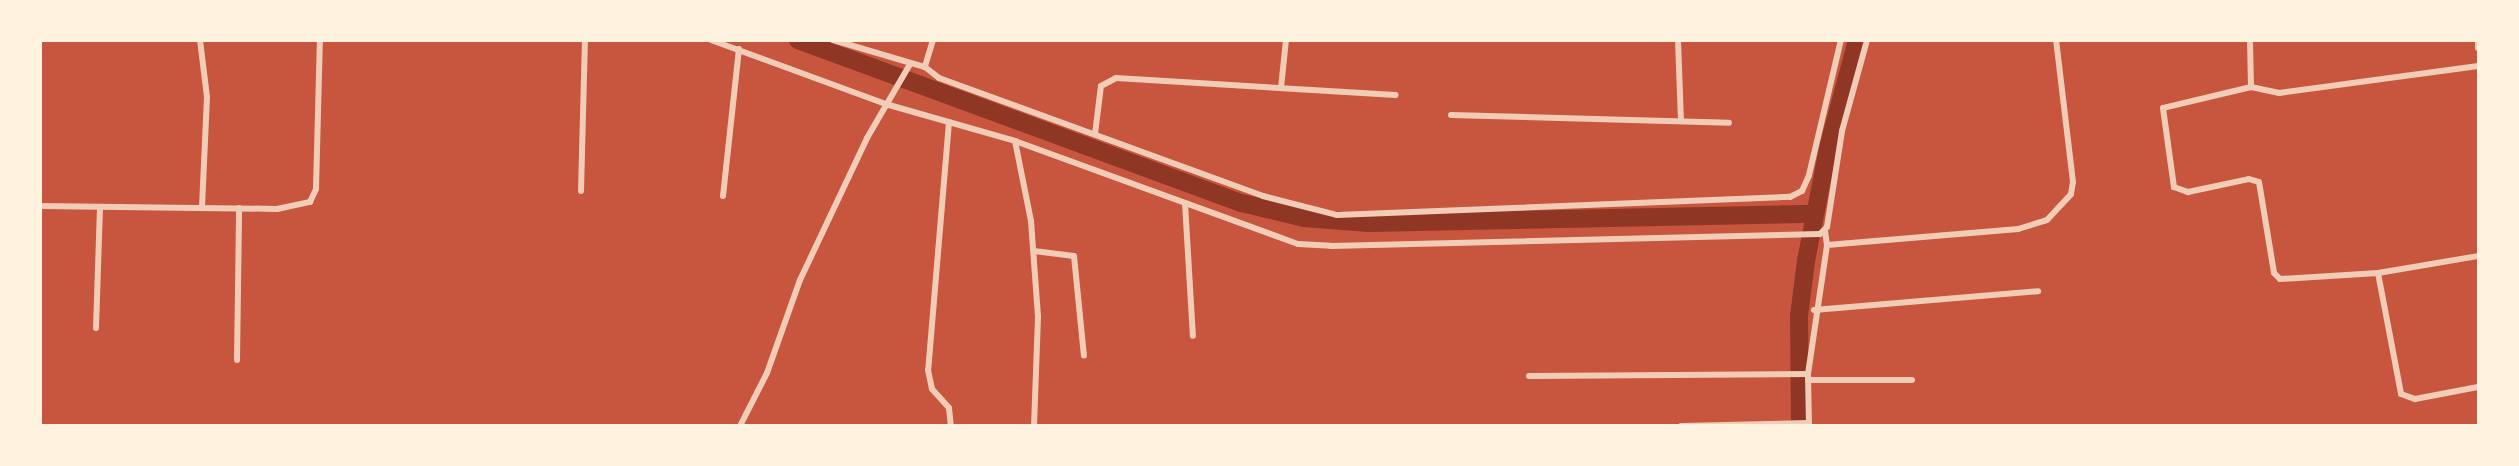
<!DOCTYPE html>
<style>
body{margin:0}
#map{position:relative;width:2519px;height:466px;overflow:hidden;background:#c8553d;font-family:"Sofia Sans Condensed",sans-serif}
div>[style]{position:absolute}
.canal>*{height:18px;margin:-9px;padding:0 9px;transform-origin:9px;border-radius:9px;background:#8f3625}
.minor>*{height:6px;margin:-3px;padding:0 3px;transform-origin:3px;border-radius:3px;background:#f1ccb7}
span{translate:-50% -50%;white-space:nowrap;text-align:center;line-height:1.15;-webkit-text-stroke:6px #fff3e0;paint-order:stroke}
.frame{position:absolute;inset:0;border:42px solid #fff3e0;pointer-events:none}
</style>
<div id="map">
<div class="canal">
<div style="left:798px;top:40px;width:473px;rotate:20.2deg"></div>
<div style="left:1242px;top:203px;width:64px;rotate:13.6deg"></div>
<div style="left:1304px;top:218px;width:65px;rotate:4.4deg"></div>
<div style="left:1369px;top:223px;width:445px;rotate:-1.2deg"></div>
<div style="left:1800px;top:426px;width:110px;rotate:-90.5deg"></div>
<div style="left:1799px;top:316px;width:55px;rotate:-82.7deg"></div>
<div style="left:1806px;top:261px;width:119px;rotate:-78.9deg"></div>
<div style="left:1829px;top:144px;width:108px;rotate:-74.9deg"></div>
</div>
<div class="minor">
<div style="left:200px;top:40px;width:57px;rotate:83deg"></div>
<div style="left:207px;top:97px;width:111px;rotate:92.6deg"></div>
<div style="left:711px;top:40px;width:189px;rotate:20.1deg"></div>
<div style="left:889px;top:105px;width:131px;rotate:15.9deg"></div>
<div style="left:1015px;top:141px;width:301px;rotate:20deg"></div>
<div style="left:1298px;top:244px;width:33px;rotate:3deg"></div>
<div style="left:1331px;top:246px;width:489px;rotate:-1.4deg"></div>
<div style="left:1820px;top:234px;width:10px;rotate:-45deg"></div>
<div style="left:1827px;top:227px;width:97px;rotate:-81.1deg"></div>
<div style="left:1842px;top:131px;width:94px;rotate:-74.6deg"></div>
<div style="left:833px;top:40px;width:96px;rotate:16.4deg"></div>
<div style="left:933px;top:40px;width:28px;rotate:107deg"></div>
<div style="left:925px;top:67px;width:18px;rotate:38deg"></div>
<div style="left:939px;top:78px;width:345px;rotate:20deg"></div>
<div style="left:1263px;top:196px;width:76px;rotate:14.4deg"></div>
<div style="left:1337px;top:215px;width:453px;rotate:-2.3deg"></div>
<div style="left:1790px;top:197px;width:13px;rotate:-27deg"></div>
<div style="left:1802px;top:191px;width:17px;rotate:-66deg"></div>
<div style="left:1809px;top:175px;width:139px;rotate:-76.7deg"></div>
<div style="left:1678px;top:40px;width:81px;rotate:87.9deg"></div>
<div style="left:2250px;top:40px;width:47px;rotate:88.8deg"></div>
<div style="left:2251px;top:87px;width:90px;rotate:166.6deg"></div>
<div style="left:2163px;top:108px;width:80px;rotate:82.1deg"></div>
<div style="left:2174px;top:187px;width:15px;rotate:20deg"></div>
<div style="left:2188px;top:192px;width:62px;rotate:-12deg"></div>
<div style="left:2249px;top:179px;width:10px;rotate:17deg"></div>
<div style="left:2259px;top:182px;width:92px;rotate:80.6deg"></div>
<div style="left:2274px;top:273px;width:8px;rotate:45deg"></div>
<div style="left:2280px;top:279px;width:98px;rotate:-3.5deg"></div>
<div style="left:2378px;top:273px;width:101px;rotate:-9.6deg"></div>
<div style="left:2478px;top:40px;width:8px;rotate:90deg"></div>
<div style="left:2251px;top:87px;width:29px;rotate:12deg"></div>
<div style="left:2279px;top:93px;width:201px;rotate:-7.7deg"></div>
<div style="left:1281px;top:88px;width:48px;rotate:-84.1deg"></div>
<div style="left:1451px;top:115px;width:278px;rotate:1.6deg"></div>
<div style="left:949px;top:122px;width:249px;rotate:94.8deg"></div>
<div style="left:928px;top:370px;width:19px;rotate:78deg"></div>
<div style="left:932px;top:389px;width:25px;rotate:48deg"></div>
<div style="left:949px;top:408px;width:18px;rotate:84deg"></div>
<div style="left:1095px;top:134px;width:48px;rotate:-82.9deg"></div>
<div style="left:1101px;top:86px;width:17px;rotate:-28deg"></div>
<div style="left:1116px;top:78px;width:280px;rotate:3.5deg"></div>
<div style="left:1015px;top:141px;width:82px;rotate:78.7deg"></div>
<div style="left:1031px;top:221px;width:96px;rotate:85.8deg"></div>
<div style="left:1038px;top:317px;width:109px;rotate:92.1deg"></div>
<div style="left:581px;top:191px;width:151px;rotate:-88.5deg"></div>
<div style="left:723px;top:196px;width:148px;rotate:-83.8deg"></div>
<div style="left:1185px;top:203px;width:133px;rotate:86.6deg"></div>
<div style="left:40px;top:206px;width:237px;rotate:0.7deg"></div>
<div style="left:277px;top:209px;width:34px;rotate:-12deg"></div>
<div style="left:310px;top:202px;width:14px;rotate:-65deg"></div>
<div style="left:316px;top:189px;width:149px;rotate:-88.5deg"></div>
<div style="left:1827px;top:245px;width:192px;rotate:-4.8deg"></div>
<div style="left:2018px;top:229px;width:30px;rotate:-17deg"></div>
<div style="left:2047px;top:220px;width:35px;rotate:-47deg"></div>
<div style="left:2071px;top:194px;width:12px;rotate:-81deg"></div>
<div style="left:2073px;top:182px;width:143px;rotate:-96.8deg"></div>
<div style="left:1034px;top:251px;width:40px;rotate:7.1deg"></div>
<div style="left:1074px;top:256px;width:100px;rotate:84.3deg"></div>
<div style="left:2378px;top:273px;width:123px;rotate:79.2deg"></div>
<div style="left:2401px;top:394px;width:15px;rotate:20deg"></div>
<div style="left:2415px;top:399px;width:64px;rotate:-10.8deg"></div>
<div style="left:1814px;top:310px;width:225px;rotate:-4.8deg"></div>
<div style="left:96px;top:328px;width:121px;rotate:-88.1deg"></div>
<div style="left:237px;top:360px;width:152px;rotate:-89.2deg"></div>
<div style="left:1529px;top:376px;width:279px;rotate:-0.4deg"></div>
<div style="left:1808px;top:380px;width:104px"></div>
<div style="left:740px;top:426px;width:59px;rotate:-63deg"></div>
<div style="left:767px;top:373px;width:99px;rotate:-70.5deg"></div>
<div style="left:800px;top:280px;width:157px;rotate:-64.7deg"></div>
<div style="left:867px;top:138px;width:86px;rotate:-59.8deg"></div>
<div style="left:1681px;top:426px;width:128px;rotate:-1.3deg"></div>
<div style="left:1809px;top:426px;width:52px;rotate:-91.1deg"></div>
<div style="left:1808px;top:374px;width:130px;rotate:-81.6deg"></div>
<div style="left:1827px;top:245px;width:14px;rotate:-98deg"></div>
</div>
<div class="frame"></div>
</div>
